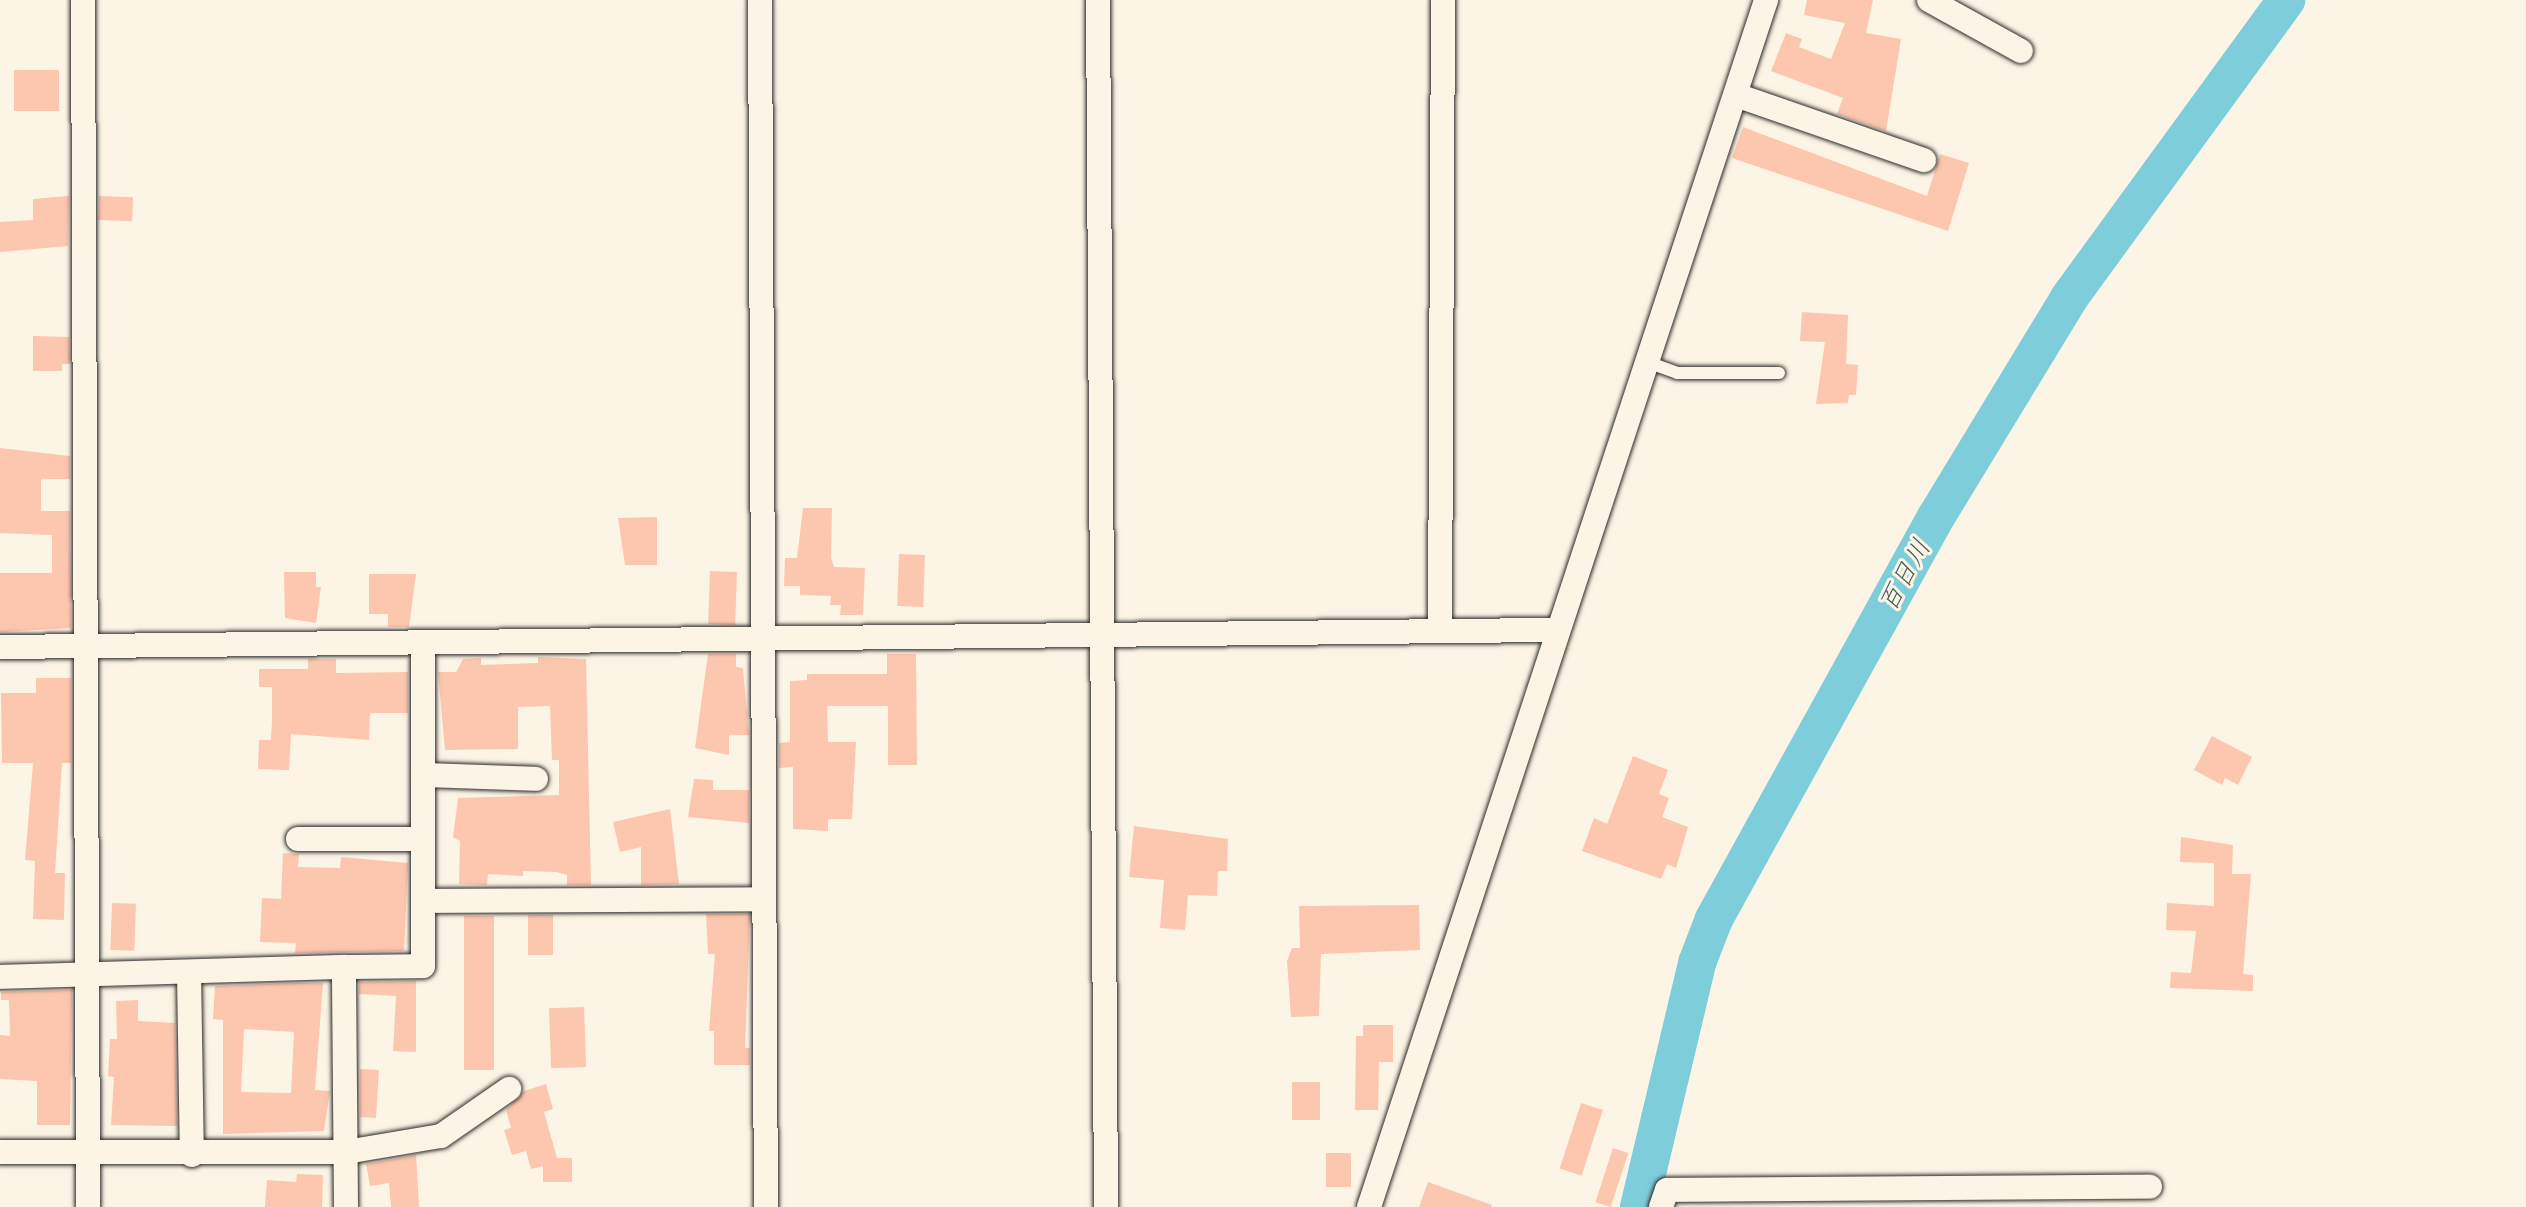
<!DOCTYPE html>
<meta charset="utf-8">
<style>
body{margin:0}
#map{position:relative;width:2526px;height:1207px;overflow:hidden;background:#fcf5e5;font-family:Delius,"Klee One",sans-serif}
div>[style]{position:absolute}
.river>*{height:38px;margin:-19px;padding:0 19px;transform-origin:19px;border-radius:19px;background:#7ecddb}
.building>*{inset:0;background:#fdc6af;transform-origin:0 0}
.roads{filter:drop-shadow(0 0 2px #2b2b2b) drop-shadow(0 0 2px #2b2b2b)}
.lane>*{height:12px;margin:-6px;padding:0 6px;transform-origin:6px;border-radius:6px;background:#fcf5e5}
.street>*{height:24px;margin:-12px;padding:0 12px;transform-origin:12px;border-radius:12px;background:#fcf5e5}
span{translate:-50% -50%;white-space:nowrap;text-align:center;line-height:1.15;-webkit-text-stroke:6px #fcf5e5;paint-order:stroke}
.water-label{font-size:26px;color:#445c60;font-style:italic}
</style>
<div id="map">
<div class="river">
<div style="left:1639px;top:1207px;width:251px;rotate:-76.6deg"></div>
<div style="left:1697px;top:963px;width:47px;rotate:-68.9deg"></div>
<div style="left:1714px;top:919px;width:459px;rotate:-61.1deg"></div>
<div style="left:1936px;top:517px;width:256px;rotate:-58.7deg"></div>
<div style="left:2069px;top:298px;width:369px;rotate:-53.9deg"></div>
</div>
<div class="building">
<div style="clip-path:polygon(1807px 0,1873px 0,1866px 33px,1901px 39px,1886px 131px,1837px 114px,1843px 98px,1771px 71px,1786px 33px,1802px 39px,1799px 47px,1831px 59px,1845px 23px,1804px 15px)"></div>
<div style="left:14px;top:70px;width:45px;height:41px"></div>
<div style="clip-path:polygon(1743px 127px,1927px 196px,1940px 154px,1969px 163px,1948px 231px,1732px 158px)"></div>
<div style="clip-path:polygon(67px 196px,69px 196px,68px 246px,0 252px,0 222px,33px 220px,33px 199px)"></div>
<div style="left:99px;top:196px;width:34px;height:24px;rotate:2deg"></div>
<div style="clip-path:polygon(1802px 312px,1848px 315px,1846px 364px,1858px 365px,1856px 395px,1849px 395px,1848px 403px,1816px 404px,1825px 342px,1800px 341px)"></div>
<div style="clip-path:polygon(33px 336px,69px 337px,70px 364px,62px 364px,62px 371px,33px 371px)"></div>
<div style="clip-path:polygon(0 448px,70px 456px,70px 479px,41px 479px,41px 511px,70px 511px,71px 628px,0 632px,0 573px,52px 573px,52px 535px,0 533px)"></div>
<div style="clip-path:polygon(803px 508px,832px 508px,831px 558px,834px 567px,865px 568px,863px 615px,840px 615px,841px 605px,830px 605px,831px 596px,800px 595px,800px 586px,784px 586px,785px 558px,797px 558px)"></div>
<div style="clip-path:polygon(657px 517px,657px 565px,625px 565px,618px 518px)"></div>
<div style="left:899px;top:554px;width:26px;height:52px;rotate:2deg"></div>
<div style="left:710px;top:571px;width:27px;height:53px;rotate:2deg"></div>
<div style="clip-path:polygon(284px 572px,316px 572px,316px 587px,321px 587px,316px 623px,285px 618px)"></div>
<div style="clip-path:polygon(369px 574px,416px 574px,409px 627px,388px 627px,388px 614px,369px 614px)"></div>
<div style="clip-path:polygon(708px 654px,736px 654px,736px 667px,743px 668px,749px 735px,729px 735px,729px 755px,695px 748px)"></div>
<div style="clip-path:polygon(887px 654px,916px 654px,917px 765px,888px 765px,888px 706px,827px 706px,828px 742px,856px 742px,852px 819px,828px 819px,828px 831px,793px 829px,793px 767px,779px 768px,779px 743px,790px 742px,790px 681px,807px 680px,807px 674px,887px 674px)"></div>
<div style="clip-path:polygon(538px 657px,586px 659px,591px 885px,567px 885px,567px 875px,556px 872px,523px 871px,523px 876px,488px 874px,487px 885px,459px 884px,460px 841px,453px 837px,458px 798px,559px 795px,559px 760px,552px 760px,550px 706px,518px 707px,518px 749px,445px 750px,438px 672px,456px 672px,463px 659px,481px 658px,481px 665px,538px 663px)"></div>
<div style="clip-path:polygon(308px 659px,336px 659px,336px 673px,408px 672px,408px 713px,370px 713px,369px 740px,291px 734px,289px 770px,258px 769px,259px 740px,271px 740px,272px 721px,272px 687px,259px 687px,259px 669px,308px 669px)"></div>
<div style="clip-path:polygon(36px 678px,71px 678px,71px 763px,62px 763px,55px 873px,65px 873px,64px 920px,33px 919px,35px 861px,25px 860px,33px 763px,2px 763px,1px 693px,36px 693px)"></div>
<div style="clip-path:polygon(2212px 736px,2252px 757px,2238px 785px,2225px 778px,2222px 785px,2194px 770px)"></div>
<div style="clip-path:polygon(1633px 756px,1668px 770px,1659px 794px,1669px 798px,1662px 817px,1688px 827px,1676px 868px,1667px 864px,1661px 879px,1582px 851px,1594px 818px,1607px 824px)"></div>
<div style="clip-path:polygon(694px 779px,713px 780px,713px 790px,749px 790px,749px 823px,688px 817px)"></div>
<div style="clip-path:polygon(670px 809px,679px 884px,641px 885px,641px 847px,620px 852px,613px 822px)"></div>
<div style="clip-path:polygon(1134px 826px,1228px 839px,1227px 871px,1218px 871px,1217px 896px,1188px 895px,1185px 930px,1160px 928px,1164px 880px,1129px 877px)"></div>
<div style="clip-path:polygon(2181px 837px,2233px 845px,2232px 874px,2251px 874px,2243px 974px,2253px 975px,2253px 991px,2170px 988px,2171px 972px,2191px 973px,2196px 931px,2166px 930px,2167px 903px,2214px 906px,2214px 863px,2180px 862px)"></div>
<div style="clip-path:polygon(283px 853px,299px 854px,298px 867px,340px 868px,341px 857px,408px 863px,404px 951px,295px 953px,296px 943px,260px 942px,262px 898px,281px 899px)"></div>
<div style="left:112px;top:903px;width:24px;height:47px;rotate:2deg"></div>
<div style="clip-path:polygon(1419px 905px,1420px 950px,1321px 954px,1319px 1016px,1291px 1017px,1287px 961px,1292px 948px,1300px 948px,1299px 906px)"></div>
<div style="clip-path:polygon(706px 914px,750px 914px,745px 1048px,750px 1048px,750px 1065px,714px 1065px,714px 1031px,709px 1031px,715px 954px,708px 954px)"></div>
<div style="left:528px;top:915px;width:25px;height:40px"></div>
<div style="left:464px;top:916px;width:30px;height:154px"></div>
<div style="clip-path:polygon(416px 981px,416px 1052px,393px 1051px,396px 996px,359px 994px,359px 982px)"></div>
<div style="clip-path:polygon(evenodd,294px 983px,323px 983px,315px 1090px,330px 1091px,324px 1131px,223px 1134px,223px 1020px,213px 1019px,215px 986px,294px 983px,244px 1029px,294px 1032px,291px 1093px,241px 1092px,244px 1029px)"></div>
<div style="clip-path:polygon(72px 990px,70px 1125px,37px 1125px,37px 1081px,0 1079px,0 1035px,10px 1036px,9px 1000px,1px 1000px,1px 992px)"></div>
<div style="clip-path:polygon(138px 1000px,138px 1021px,175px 1023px,177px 1126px,111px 1125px,114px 1077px,108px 1076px,110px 1039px,117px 1039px,116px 1001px)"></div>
<div style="left:584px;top:1007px;width:60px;height:35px;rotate:88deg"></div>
<div style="clip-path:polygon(1363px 1025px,1393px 1025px,1393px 1062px,1379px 1062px,1378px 1110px,1355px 1110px,1356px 1036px,1363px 1036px)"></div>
<div style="clip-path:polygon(360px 1069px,379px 1070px,376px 1118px,360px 1117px)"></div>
<div style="left:1292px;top:1082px;width:28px;height:38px"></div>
<div style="clip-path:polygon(546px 1084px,553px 1109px,544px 1112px,557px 1158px,572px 1158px,572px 1182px,543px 1182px,543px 1166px,531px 1169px,526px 1151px,512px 1155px,504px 1130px,511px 1128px,506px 1110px,524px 1091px)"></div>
<div style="left:1581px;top:1103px;width:23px;height:69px;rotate:18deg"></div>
<div style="left:1613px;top:1148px;width:16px;height:57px;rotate:18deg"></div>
<div style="left:1326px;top:1153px;width:25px;height:34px"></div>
<div style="clip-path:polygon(416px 1155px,419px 1207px,391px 1207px,389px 1183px,370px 1186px,366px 1164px)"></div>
<div style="clip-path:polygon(297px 1174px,323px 1175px,322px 1207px,265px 1207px,267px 1180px,296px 1182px)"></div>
<div style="clip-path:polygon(1428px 1182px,1492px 1205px,1491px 1207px,1419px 1207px)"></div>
</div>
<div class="roads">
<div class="lane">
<div style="left:1650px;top:363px;width:29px;rotate:20deg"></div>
<div style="left:1677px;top:373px;width:102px"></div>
</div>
<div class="street">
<div style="left:83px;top:0;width:1207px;rotate:89.76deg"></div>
<div style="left:760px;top:0;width:1207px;rotate:89.72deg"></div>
<div style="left:1098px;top:0;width:1207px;rotate:89.62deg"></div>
<div style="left:1929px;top:0;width:105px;rotate:29deg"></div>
<div style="left:1736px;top:95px;width:199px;rotate:19.1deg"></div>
<div style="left:1440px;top:630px;width:630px;rotate:-89.73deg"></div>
<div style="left:0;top:647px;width:1557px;rotate:-0.63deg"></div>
<div style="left:423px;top:775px;width:113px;rotate:2deg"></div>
<div style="left:298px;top:839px;width:125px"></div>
<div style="left:423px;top:901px;width:341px;rotate:-0.3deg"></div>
<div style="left:189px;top:972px;width:183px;rotate:89.1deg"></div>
<div style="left:0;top:977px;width:344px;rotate:-1.7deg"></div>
<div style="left:0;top:1152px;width:346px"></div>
<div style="left:346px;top:1152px;width:96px;rotate:-9.6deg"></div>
<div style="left:441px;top:1136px;width:83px;rotate:-34.7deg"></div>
<div style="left:346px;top:1207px;width:240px;rotate:-90.5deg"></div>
<div style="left:344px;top:967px;width:79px;rotate:-0.7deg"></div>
<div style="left:423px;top:966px;width:324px;rotate:-90deg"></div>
<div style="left:1369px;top:1207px;width:1271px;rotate:-71.79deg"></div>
<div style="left:1661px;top:1207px;width:18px;rotate:-71deg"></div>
<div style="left:1667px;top:1190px;width:483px;rotate:-0.4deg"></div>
</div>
</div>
<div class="water-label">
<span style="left:1904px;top:575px;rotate:-61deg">百日川</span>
</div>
</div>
